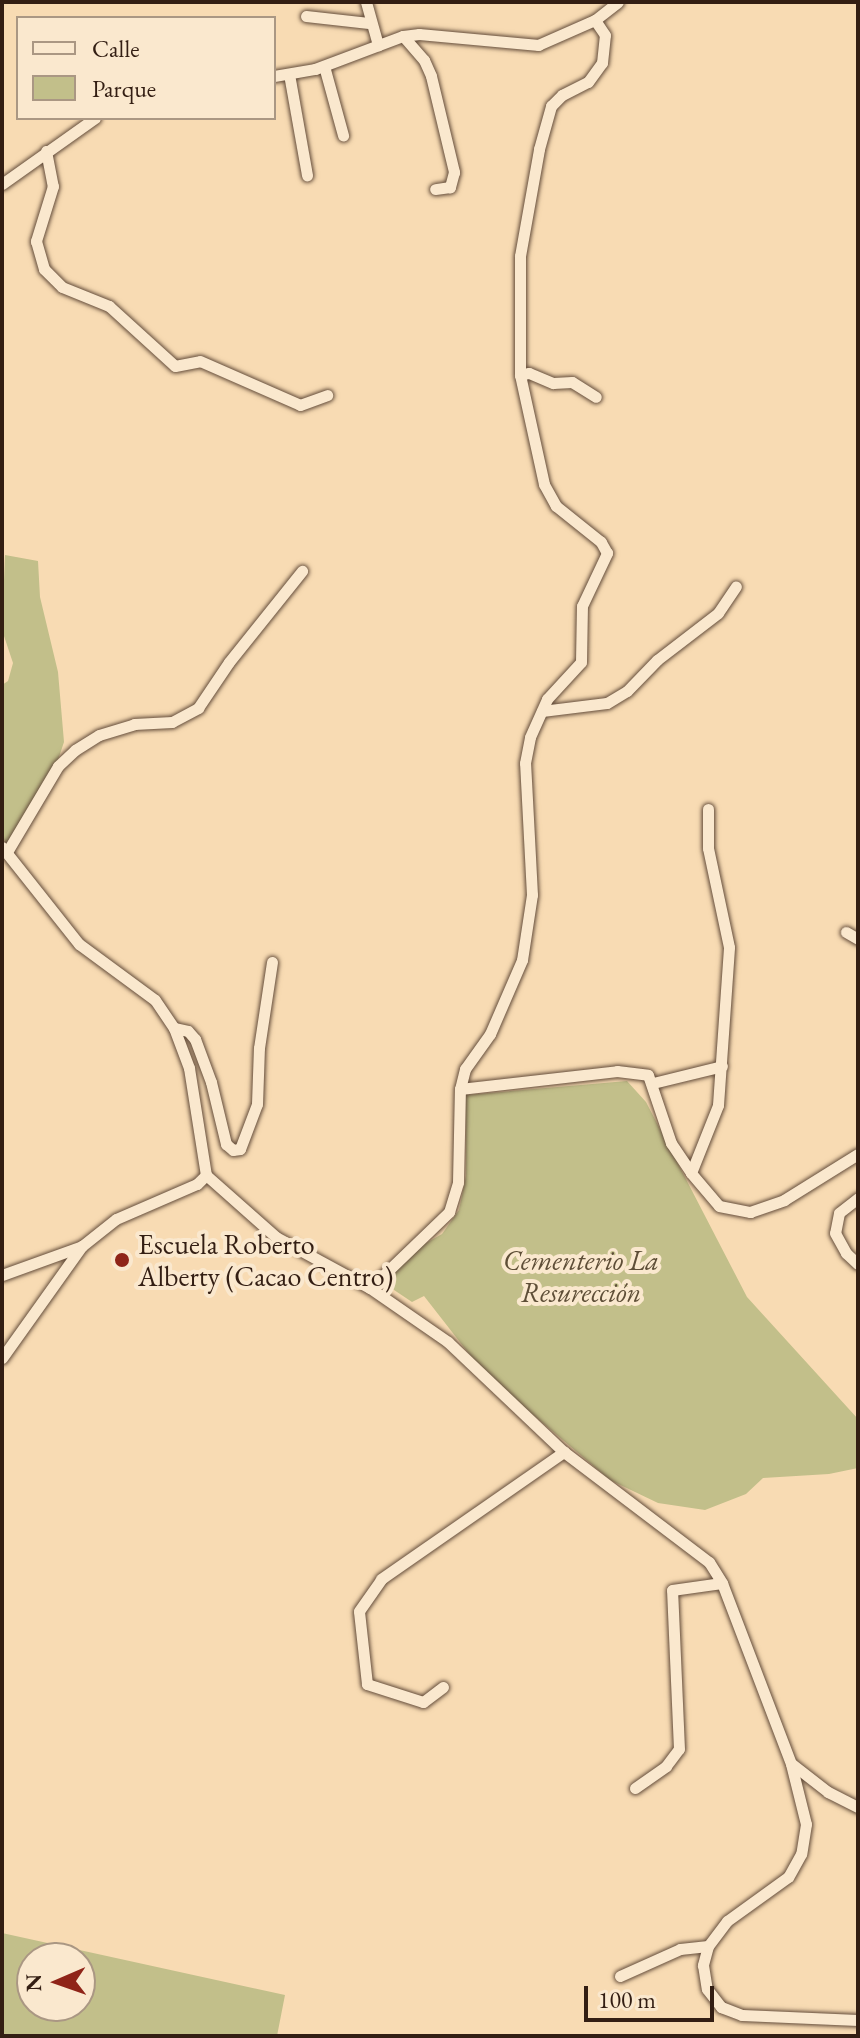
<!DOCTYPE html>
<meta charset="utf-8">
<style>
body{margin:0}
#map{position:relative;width:860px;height:2038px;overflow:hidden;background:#f8dbb3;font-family:"EB Garamond",serif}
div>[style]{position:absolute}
.green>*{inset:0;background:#c2bf8a}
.roads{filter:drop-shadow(0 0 2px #644d3b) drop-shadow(0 0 2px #644d3b)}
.minor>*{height:11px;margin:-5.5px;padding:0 5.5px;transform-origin:5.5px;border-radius:5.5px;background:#fae8ce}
.dots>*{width:22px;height:22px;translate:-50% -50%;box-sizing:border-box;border:4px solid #fae8ce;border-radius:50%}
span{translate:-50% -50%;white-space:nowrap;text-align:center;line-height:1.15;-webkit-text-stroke:8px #fae8ce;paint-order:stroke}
.poi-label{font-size:28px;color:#331e13}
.left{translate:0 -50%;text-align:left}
.park-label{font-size:28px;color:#5e4e37;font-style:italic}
.frame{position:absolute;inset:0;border:4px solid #331e13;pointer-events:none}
.legend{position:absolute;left:16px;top:16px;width:260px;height:104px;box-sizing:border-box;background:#fae8ce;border:2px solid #aa9783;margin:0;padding:10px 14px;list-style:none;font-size:24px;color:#331e13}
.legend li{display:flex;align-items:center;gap:16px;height:40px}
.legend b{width:40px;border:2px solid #aa9783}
.north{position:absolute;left:16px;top:1942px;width:80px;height:80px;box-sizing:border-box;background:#fae8ce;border:2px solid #aa9783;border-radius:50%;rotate:268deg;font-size:22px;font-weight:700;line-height:32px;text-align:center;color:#331e13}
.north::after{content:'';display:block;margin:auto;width:28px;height:36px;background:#8f2418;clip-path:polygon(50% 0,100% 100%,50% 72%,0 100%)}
.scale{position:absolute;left:584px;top:1986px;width:130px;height:36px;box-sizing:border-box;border:4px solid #331e13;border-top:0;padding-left:10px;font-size:24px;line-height:28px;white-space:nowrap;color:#331e13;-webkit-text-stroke:6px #fae8ce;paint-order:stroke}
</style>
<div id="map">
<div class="green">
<div style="clip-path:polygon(5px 555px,38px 561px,40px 597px,58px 672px,64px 742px,44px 802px,12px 853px,2px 836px,2px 685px,8px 681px,13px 663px,2px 630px)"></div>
<div style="clip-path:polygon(627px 1081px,646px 1102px,747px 1297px,858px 1419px,858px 1468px,829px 1474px,763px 1478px,746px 1494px,705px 1510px,658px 1503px,610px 1480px,484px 1373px,424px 1296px,412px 1302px,385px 1284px,384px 1280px,412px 1251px,442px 1234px,459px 1210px,466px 1176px,466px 1095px)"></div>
<div style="clip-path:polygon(evenodd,2px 1933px,285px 1995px,277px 2036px,2px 2036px,2px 1933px,80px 1958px,80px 2006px,32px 2006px,32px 1958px,80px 1958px)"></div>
</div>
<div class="roads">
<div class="minor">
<div style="left:366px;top:2px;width:45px;rotate:74.4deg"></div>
<div style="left:306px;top:16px;width:63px;rotate:6.3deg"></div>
<div style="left:403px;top:36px;width:32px;rotate:49deg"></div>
<div style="left:424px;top:60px;width:17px;rotate:66deg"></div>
<div style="left:431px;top:76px;width:99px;rotate:76.5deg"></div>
<div style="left:454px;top:172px;width:16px;rotate:105deg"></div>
<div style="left:450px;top:187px;width:15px;rotate:172deg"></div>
<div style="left:324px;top:66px;width:72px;rotate:74.6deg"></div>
<div style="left:289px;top:74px;width:103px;rotate:79.9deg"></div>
<div style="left:274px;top:76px;width:42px;rotate:-9.7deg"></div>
<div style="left:315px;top:69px;width:94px;rotate:-20.6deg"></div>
<div style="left:403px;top:36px;width:16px;rotate:-7deg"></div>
<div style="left:419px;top:34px;width:120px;rotate:5.3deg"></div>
<div style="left:538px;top:45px;width:62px;rotate:-23.7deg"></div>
<div style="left:595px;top:20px;width:29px;rotate:-38deg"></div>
<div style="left:46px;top:151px;width:36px;rotate:79deg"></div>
<div style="left:53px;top:186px;width:58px;rotate:107.2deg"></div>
<div style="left:36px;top:241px;width:29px;rotate:74deg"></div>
<div style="left:44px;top:269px;width:25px;rotate:45deg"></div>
<div style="left:62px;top:287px;width:51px;rotate:22deg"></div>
<div style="left:109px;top:306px;width:89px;rotate:42.3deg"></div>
<div style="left:175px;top:366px;width:25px;rotate:-11deg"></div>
<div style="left:200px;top:361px;width:109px;rotate:23.7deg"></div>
<div style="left:300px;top:405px;width:29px;rotate:-20deg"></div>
<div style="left:2px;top:184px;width:114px;rotate:-35.4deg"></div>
<div style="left:520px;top:375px;width:9px;rotate:-13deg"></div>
<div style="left:529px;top:373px;width:26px;rotate:23deg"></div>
<div style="left:553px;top:383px;width:19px;rotate:-3deg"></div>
<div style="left:572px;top:382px;width:28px;rotate:32deg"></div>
<div style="left:542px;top:711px;width:65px;rotate:-7deg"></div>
<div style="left:607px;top:703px;width:23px;rotate:-31deg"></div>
<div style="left:627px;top:691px;width:43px;rotate:-45.9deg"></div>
<div style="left:657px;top:660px;width:77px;rotate:-37.6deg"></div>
<div style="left:718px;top:613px;width:32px;rotate:-56deg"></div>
<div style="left:2px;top:847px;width:124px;rotate:51.6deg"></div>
<div style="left:79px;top:944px;width:94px;rotate:36.4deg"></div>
<div style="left:155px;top:1000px;width:34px;rotate:56deg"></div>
<div style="left:174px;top:1028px;width:43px;rotate:69.4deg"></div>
<div style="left:189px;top:1068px;width:108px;rotate:81deg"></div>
<div style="left:206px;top:1175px;width:94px;rotate:41.5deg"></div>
<div style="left:276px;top:1237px;width:107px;rotate:28.5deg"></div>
<div style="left:370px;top:1288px;width:95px;rotate:34.7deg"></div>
<div style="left:448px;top:1342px;width:160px;rotate:43.5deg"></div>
<div style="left:564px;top:1452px;width:182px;rotate:37.2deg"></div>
<div style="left:709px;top:1562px;width:25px;rotate:58deg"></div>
<div style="left:722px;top:1583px;width:194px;rotate:69.1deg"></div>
<div style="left:791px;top:1764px;width:62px;rotate:76deg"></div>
<div style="left:806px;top:1824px;width:30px;rotate:99deg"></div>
<div style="left:801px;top:1854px;width:26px;rotate:119deg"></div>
<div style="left:788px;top:1877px;width:75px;rotate:144.2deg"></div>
<div style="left:727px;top:1921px;width:31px;rotate:127deg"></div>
<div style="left:708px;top:1946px;width:20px;rotate:105deg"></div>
<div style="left:703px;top:1965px;width:24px;rotate:81deg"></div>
<div style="left:707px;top:1989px;width:23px;rotate:52deg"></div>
<div style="left:721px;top:2007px;width:22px;rotate:21deg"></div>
<div style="left:742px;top:2015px;width:116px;rotate:2.5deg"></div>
<div style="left:7px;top:852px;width:100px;rotate:-59.3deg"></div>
<div style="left:58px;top:766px;width:23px;rotate:-43deg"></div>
<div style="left:75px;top:750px;width:28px;rotate:-32deg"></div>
<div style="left:99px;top:735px;width:37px;rotate:-17deg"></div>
<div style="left:134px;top:724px;width:38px;rotate:-3deg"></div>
<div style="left:172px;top:722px;width:30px;rotate:-28deg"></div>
<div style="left:198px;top:708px;width:55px;rotate:-56deg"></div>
<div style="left:229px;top:662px;width:117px;rotate:-51.3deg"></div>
<div style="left:846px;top:932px;width:14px;rotate:30deg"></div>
<div style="left:174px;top:1028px;width:14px;rotate:12deg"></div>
<div style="left:188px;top:1031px;width:11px;rotate:49deg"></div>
<div style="left:195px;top:1039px;width:46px;rotate:69.6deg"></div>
<div style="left:211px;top:1082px;width:64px;rotate:76.4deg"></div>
<div style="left:226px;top:1144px;width:9px;rotate:41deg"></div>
<div style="left:233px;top:1150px;width:7px;rotate:-8deg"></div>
<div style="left:240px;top:1149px;width:48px;rotate:-69.3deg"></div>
<div style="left:257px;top:1104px;width:56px;rotate:-88deg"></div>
<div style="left:259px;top:1048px;width:87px;rotate:-81.4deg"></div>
<div style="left:653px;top:1083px;width:71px;rotate:-13.8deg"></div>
<div style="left:460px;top:1089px;width:158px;rotate:-6.5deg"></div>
<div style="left:617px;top:1071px;width:31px;rotate:7deg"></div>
<div style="left:648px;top:1075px;width:72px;rotate:71.3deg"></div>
<div style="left:671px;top:1143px;width:36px;rotate:56deg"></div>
<div style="left:691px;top:1173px;width:43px;rotate:49.7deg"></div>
<div style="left:719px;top:1206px;width:32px;rotate:11deg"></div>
<div style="left:750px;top:1212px;width:36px;rotate:-19deg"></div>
<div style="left:784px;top:1200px;width:87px;rotate:-31.9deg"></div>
<div style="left:691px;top:1173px;width:73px;rotate:-68.3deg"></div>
<div style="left:718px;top:1105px;width:158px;rotate:-86deg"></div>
<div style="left:729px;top:947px;width:101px;rotate:-102deg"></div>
<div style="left:708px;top:848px;width:39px;rotate:-90deg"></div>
<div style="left:858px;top:1198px;width:24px;rotate:142deg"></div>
<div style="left:839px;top:1213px;width:20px;rotate:101deg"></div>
<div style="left:835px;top:1233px;width:23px;rotate:61deg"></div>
<div style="left:846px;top:1253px;width:16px;rotate:43deg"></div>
<div style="left:2px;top:1275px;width:85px;rotate:-19.9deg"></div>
<div style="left:82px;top:1246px;width:43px;rotate:-38.5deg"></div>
<div style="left:116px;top:1219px;width:88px;rotate:-23.4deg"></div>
<div style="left:197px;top:1184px;width:13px;rotate:-45deg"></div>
<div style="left:370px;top:1288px;width:110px;rotate:-43.9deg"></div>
<div style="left:449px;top:1212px;width:31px;rotate:-73deg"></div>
<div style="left:458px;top:1182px;width:93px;rotate:-88.8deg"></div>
<div style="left:460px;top:1089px;width:21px;rotate:-76deg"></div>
<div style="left:465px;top:1069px;width:43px;rotate:-54.5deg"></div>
<div style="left:490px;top:1034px;width:81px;rotate:-66.6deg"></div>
<div style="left:522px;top:960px;width:66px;rotate:-81.3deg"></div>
<div style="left:532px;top:895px;width:132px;rotate:-93deg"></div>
<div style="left:525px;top:763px;width:26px;rotate:-79deg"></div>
<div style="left:530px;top:737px;width:42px;rotate:-65.9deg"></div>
<div style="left:547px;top:699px;width:50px;rotate:-47.4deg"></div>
<div style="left:581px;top:662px;width:56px;rotate:-89deg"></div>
<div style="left:582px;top:606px;width:59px;rotate:-64.7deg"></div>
<div style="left:607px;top:553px;width:13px;rotate:-119deg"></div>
<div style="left:601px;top:542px;width:58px;rotate:-141.3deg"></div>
<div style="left:556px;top:506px;width:25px;rotate:-119deg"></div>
<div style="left:544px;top:484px;width:112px;rotate:-102.4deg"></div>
<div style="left:520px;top:375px;width:119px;rotate:-90deg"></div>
<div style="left:520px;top:256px;width:109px;rotate:-79.9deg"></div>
<div style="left:539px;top:149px;width:45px;rotate:-74.4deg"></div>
<div style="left:551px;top:106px;width:16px;rotate:-45deg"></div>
<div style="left:562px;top:95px;width:29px;rotate:-27deg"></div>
<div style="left:588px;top:82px;width:24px;rotate:-54deg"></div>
<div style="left:602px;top:63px;width:28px;rotate:-84deg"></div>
<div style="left:605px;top:35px;width:18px;rotate:-124deg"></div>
<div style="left:2px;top:1358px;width:138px;rotate:-54.5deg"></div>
<div style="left:443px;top:1687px;width:25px;rotate:143deg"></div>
<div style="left:423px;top:1702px;width:59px;rotate:-162.2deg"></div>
<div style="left:367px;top:1684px;width:73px;rotate:-96.3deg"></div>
<div style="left:359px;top:1611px;width:39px;rotate:-55deg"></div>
<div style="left:381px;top:1579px;width:223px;rotate:-34.8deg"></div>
<div style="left:792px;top:1764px;width:46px;rotate:37.9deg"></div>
<div style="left:828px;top:1792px;width:34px;rotate:27deg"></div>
<div style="left:635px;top:1788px;width:38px;rotate:-35deg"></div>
<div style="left:666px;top:1766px;width:21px;rotate:-53deg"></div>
<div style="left:679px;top:1749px;width:159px;rotate:-92.5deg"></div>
<div style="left:672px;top:1590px;width:50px;rotate:-8deg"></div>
<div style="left:620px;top:1976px;width:66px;rotate:-24.2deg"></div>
<div style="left:680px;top:1949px;width:28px;rotate:-6deg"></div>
</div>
</div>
<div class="dots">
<div style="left:122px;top:1260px;background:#8f2418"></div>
</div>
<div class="poi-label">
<span class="left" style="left:138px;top:1260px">Escuela Roberto<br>Alberty (Cacao Centro)</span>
</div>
<div class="park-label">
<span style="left:581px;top:1276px">Cementerio La<br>Resurección</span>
</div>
<div class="frame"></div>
<ul class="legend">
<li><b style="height:10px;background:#fae8ce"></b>Calle</li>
<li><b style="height:22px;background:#c2bf8a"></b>Parque</li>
</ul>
<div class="north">N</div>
<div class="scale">100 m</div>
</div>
